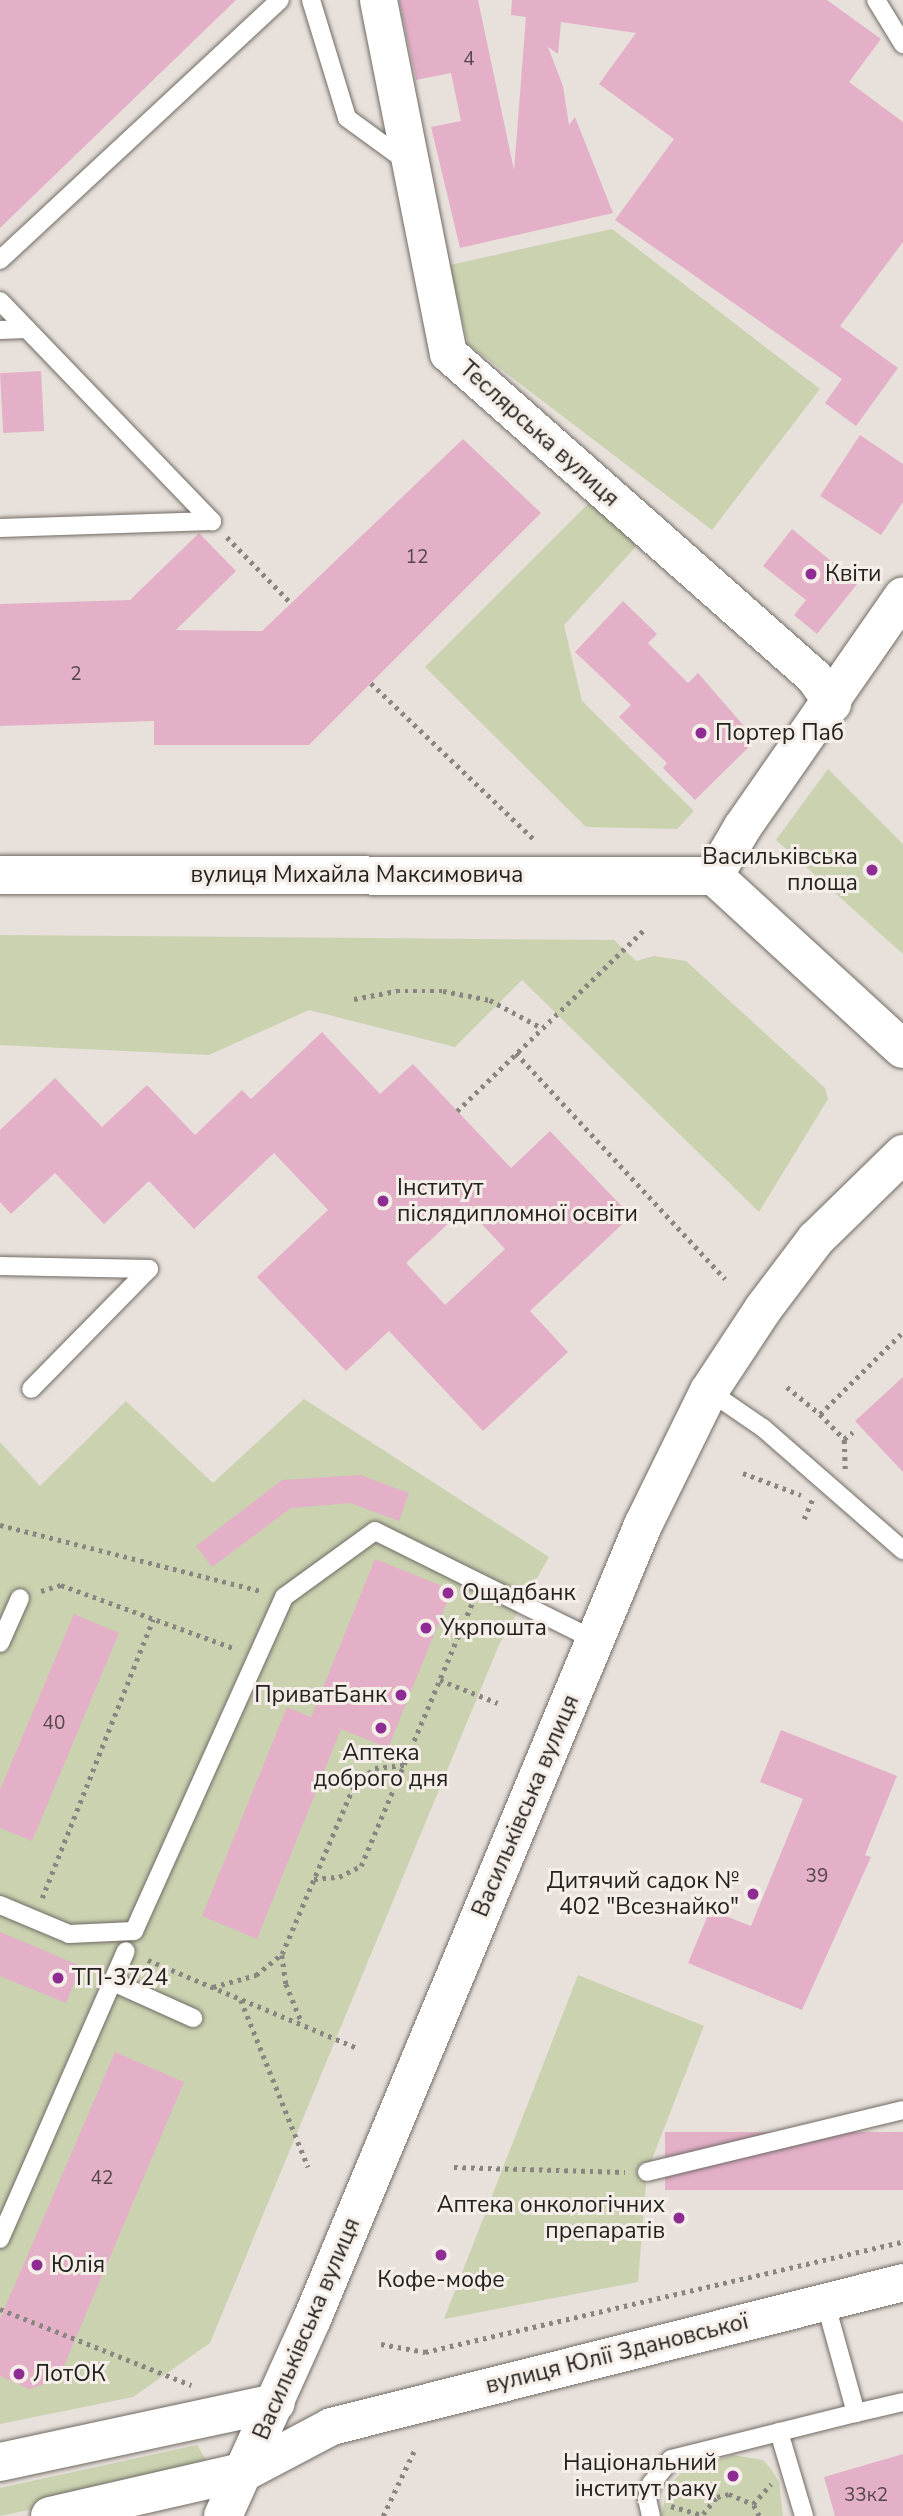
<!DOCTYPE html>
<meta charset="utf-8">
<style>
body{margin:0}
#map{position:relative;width:903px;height:2516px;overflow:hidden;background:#e8e1db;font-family:"Nunito Sans",sans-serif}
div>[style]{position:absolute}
.green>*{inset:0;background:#cad2b0}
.building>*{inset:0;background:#e3b0c8;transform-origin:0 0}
.path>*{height:4.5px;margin-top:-2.25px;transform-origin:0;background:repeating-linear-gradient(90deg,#898580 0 3.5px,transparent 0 8.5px)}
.roads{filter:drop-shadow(0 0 2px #716b65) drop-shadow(0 0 2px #716b65)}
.lane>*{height:18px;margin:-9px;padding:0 9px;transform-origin:9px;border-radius:9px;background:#fff}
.street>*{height:37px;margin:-18.5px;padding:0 18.5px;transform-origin:18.5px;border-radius:18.5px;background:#fff}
.secondary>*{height:38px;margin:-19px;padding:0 19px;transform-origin:19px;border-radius:19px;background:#fff}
.dots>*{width:19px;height:19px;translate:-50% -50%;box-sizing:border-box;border:4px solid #f5eee8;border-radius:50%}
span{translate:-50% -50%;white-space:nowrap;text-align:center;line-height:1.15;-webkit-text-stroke:6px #f5eee8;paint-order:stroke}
.number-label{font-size:19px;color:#544649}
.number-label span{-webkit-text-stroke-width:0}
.street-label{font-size:23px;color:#24221f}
.poi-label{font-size:23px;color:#24221f}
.left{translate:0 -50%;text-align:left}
.right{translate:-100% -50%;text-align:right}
</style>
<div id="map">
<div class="green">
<div style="clip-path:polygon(612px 229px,820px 389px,712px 530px,468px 344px,450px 265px)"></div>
<div style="clip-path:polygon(596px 496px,643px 539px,564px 625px,582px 701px,694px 811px,677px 829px,586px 827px,425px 667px)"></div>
<div style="clip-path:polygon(828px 769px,903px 844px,903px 954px,776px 840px)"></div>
<div style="clip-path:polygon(0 935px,614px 940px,636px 961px,654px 956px,686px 961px,825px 1088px,828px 1099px,759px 1212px,522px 980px,455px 1047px,309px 1010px,209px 1055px,0 1045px)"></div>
<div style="clip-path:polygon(304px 1399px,549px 1557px,499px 1645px,210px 2343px,133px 2397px,0 2424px,0 1442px,40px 1486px,126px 1401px,213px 1483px)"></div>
<div style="clip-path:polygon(578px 1975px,704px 2026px,647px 2172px,638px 2282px,444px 2319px)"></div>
<div style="clip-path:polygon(197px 2445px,206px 2460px,204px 2469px,196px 2475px,0 2516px,0 2488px)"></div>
<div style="clip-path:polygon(732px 2455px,763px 2460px,772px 2470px,779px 2482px,783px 2516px,661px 2516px,668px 2487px,681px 2473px)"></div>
</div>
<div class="building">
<div style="clip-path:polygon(0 0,236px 0,0 228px)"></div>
<div style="clip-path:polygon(399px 0,478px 0,514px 170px,526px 17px,511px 15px,512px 0,827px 0,881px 39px,849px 82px,903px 122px,903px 242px,840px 326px,898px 368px,856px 426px,825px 403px,842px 379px,615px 220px,674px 139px,599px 84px,636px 33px,561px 22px,558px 54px,548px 47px,563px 86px,569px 125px,575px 117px,613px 213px,460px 248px,431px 127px,461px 121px,451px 73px,416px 80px)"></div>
<div style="left:41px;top:371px;width:60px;height:41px;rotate:87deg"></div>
<div style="clip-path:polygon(860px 435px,903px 464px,903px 502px,881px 535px,820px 496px)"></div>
<div style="clip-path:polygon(463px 439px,541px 513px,309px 745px,154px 745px,154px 721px,0 726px,0 604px,130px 600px,199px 533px,236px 571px,176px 630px,262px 631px)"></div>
<div style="clip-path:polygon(792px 529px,858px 583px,817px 634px,794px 615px,806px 600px,763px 566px)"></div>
<div style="clip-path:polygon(623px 601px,657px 634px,648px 643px,688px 683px,698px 673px,756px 740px,695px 800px,663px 768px,667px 763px,619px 717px,631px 705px,575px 652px)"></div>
<div style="clip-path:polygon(evenodd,322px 1032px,380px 1094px,413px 1064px,511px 1168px,550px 1131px,631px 1216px,530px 1311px,568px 1352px,483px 1431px,389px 1331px,346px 1371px,257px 1277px,328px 1210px,274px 1153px,194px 1229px,149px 1181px,104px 1224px,55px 1173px,11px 1214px,0 1202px,0 1130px,55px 1078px,102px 1127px,147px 1085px,195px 1135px,242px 1090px,251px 1099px,322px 1032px,466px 1207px,505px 1249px,445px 1305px,406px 1263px,466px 1207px)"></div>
<div style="clip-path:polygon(903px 1377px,903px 1472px,855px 1421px)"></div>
<div style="clip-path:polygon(360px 1475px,409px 1493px,399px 1521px,350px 1503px,291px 1508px,212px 1567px,196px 1546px,282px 1480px)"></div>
<div style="clip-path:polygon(375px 1559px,452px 1590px,388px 1748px,341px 1729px,257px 1939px,202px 1916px,287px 1707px,311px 1717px)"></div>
<div style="clip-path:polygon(74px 1614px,119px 1633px,32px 1841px,0 1828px,0 1790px)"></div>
<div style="clip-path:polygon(781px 1730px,897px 1776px,865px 1855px,871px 1857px,802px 2010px,688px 1963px,710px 1910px,751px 1926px,803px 1799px,760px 1782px)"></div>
<div style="clip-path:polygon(0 1932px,81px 1966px,66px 2003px,0 1976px)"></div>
<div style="clip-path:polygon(115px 2052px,184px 2082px,58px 2380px,29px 2389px,0 2376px,0 2319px)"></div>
<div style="left:903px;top:2132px;width:58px;height:238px;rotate:90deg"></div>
<div style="clip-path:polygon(903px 2454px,903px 2516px,835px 2516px,824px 2477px)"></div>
</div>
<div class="path">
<div style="left:227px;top:537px;width:92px;rotate:45.9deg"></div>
<div style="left:371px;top:683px;width:227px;rotate:43.8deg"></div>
<div style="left:354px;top:999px;width:43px;rotate:-10.8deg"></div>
<div style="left:396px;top:991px;width:47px"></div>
<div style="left:443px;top:991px;width:48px;rotate:10.8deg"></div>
<div style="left:490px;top:1000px;width:59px;rotate:28.3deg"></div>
<div style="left:516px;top:1053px;width:308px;rotate:47.2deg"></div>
<div style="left:457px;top:1111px;width:262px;rotate:-44.1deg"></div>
<div style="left:787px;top:1387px;width:43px;rotate:39.3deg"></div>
<div style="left:820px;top:1414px;width:117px;rotate:-44.7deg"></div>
<div style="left:820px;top:1414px;width:35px;rotate:46deg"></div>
<div style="left:845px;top:1469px;width:30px;rotate:-92deg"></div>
<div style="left:844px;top:1439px;width:11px;rotate:-38deg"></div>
<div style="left:743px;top:1473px;width:62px;rotate:20.8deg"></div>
<div style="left:804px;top:1519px;width:21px;rotate:-67deg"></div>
<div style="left:0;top:1525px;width:268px;rotate:14.2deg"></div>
<div style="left:41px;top:1591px;width:21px;rotate:-17deg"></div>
<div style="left:61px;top:1585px;width:186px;rotate:20.1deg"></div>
<div style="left:440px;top:1680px;width:62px;rotate:21.6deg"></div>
<div style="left:314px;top:1879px;width:25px;rotate:-5deg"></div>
<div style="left:339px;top:1877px;width:25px;rotate:-27deg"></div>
<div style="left:361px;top:1866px;width:285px;rotate:-67.1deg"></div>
<div style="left:42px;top:1898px;width:300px;rotate:-68.3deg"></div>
<div style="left:282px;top:1955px;width:29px;rotate:82deg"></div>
<div style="left:286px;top:1984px;width:42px;rotate:67.7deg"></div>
<div style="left:148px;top:1960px;width:227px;rotate:22.8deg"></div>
<div style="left:213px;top:1987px;width:45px;rotate:-15.6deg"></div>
<div style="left:256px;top:1975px;width:33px;rotate:-39deg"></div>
<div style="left:282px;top:1954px;width:186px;rotate:-66.9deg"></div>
<div style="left:355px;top:1783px;width:25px;rotate:-37deg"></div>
<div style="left:375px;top:1768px;width:29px;rotate:-6deg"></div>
<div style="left:241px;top:2000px;width:180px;rotate:68.1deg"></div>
<div style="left:454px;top:2167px;width:171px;rotate:1.7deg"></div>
<div style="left:0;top:2309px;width:206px;rotate:21.7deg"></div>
<div style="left:381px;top:2344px;width:45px;rotate:10.3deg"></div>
<div style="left:425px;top:2352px;width:490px;rotate:-13deg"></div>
<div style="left:671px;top:2506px;width:33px;rotate:16deg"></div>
<div style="left:703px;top:2514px;width:22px;rotate:-51deg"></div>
<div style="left:717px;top:2497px;width:12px;rotate:-14deg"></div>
<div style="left:729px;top:2494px;width:26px;rotate:23deg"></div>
<div style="left:383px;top:2516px;width:74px;rotate:-64.5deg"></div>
<div style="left:759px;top:2516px;width:13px;rotate:-117deg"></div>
<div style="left:753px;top:2504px;width:27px;rotate:-48deg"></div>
</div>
<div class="roads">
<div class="lane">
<div style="left:311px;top:0;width:123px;rotate:73deg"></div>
<div style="left:347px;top:118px;width:73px;rotate:36.1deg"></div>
<div style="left:876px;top:0;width:52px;rotate:58.5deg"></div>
<div style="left:0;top:260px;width:382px;rotate:-42.9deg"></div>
<div style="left:0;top:301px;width:306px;rotate:46.1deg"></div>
<div style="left:212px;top:521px;width:212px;rotate:178.1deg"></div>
<div style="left:0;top:330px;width:27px;rotate:-2deg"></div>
<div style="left:0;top:1266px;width:149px;rotate:1.2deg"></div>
<div style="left:149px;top:1269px;width:168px;rotate:134.5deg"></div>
<div style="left:709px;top:1391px;width:65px;rotate:34.4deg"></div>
<div style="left:763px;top:1428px;width:186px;rotate:41.1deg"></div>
<div style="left:0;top:1643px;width:49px;rotate:-66deg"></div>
<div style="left:0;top:1905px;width:75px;rotate:22.8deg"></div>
<div style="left:69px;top:1934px;width:65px;rotate:-2.6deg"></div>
<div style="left:134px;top:1931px;width:366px;rotate:-65.8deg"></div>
<div style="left:284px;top:1597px;width:112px;rotate:-36deg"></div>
<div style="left:375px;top:1531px;width:246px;rotate:26.4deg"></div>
<div style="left:113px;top:1982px;width:88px;rotate:24.2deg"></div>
<div style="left:647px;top:2172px;width:263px;rotate:-13.6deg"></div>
<div style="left:0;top:2239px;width:314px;rotate:-66.4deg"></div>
<div style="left:856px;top:2413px;width:48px;rotate:-13.2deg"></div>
<div style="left:779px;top:2432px;width:88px;rotate:73.4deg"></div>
<div style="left:651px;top:2516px;width:17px;rotate:-103deg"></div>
<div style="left:647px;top:2499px;width:16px;rotate:-75deg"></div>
<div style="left:651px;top:2484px;width:32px;rotate:-51deg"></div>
<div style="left:671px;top:2459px;width:191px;rotate:-14deg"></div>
<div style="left:856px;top:2413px;width:116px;rotate:-105.5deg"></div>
</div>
<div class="street">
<div style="left:378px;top:0;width:360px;rotate:78.8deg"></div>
<div style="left:448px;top:353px;width:489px;rotate:41.5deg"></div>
<div style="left:814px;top:677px;width:32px;rotate:55deg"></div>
<div style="left:246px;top:2471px;width:96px;rotate:-27.9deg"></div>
<div style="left:331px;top:2426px;width:590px;rotate:-14.13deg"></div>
</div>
<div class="secondary">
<div style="left:0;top:875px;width:714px;rotate:0.08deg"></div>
<div style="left:714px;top:876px;width:56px;rotate:-59.7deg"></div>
<div style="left:742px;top:828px;width:282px;rotate:-55.2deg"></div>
<div style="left:714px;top:876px;width:256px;rotate:42.5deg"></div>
<div style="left:0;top:2462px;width:282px;rotate:-12.1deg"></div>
<div style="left:50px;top:2516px;width:201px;rotate:-12.9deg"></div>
<div style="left:223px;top:2516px;width:216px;rotate:-65.7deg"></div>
<div style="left:312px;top:2319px;width:860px;rotate:-67.37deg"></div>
<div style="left:643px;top:1525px;width:149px;rotate:-63.8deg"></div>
<div style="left:709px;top:1391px;width:98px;rotate:-56.6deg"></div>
<div style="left:763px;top:1309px;width:88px;rotate:-52.9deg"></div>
<div style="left:816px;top:1239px;width:122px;rotate:-44.3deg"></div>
</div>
</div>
<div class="dots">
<div style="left:811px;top:574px;background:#8e2c94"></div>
<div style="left:701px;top:733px;background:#8e2c94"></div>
<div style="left:872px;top:870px;background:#8e2c94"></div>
<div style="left:383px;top:1201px;background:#8e2c94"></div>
<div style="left:448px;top:1593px;background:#8e2c94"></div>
<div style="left:426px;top:1628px;background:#8e2c94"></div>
<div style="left:401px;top:1695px;background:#8e2c94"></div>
<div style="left:381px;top:1728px;background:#8e2c94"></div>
<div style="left:753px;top:1894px;background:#8e2c94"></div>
<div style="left:58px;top:1978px;background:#8e2c94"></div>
<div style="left:679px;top:2218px;background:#8e2c94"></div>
<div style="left:441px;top:2255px;background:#8e2c94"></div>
<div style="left:37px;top:2265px;background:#8e2c94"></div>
<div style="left:19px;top:2374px;background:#8e2c94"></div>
<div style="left:733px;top:2476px;background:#8e2c94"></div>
</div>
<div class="number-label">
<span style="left:469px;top:60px">4</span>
<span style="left:417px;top:558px">12</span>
<span style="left:76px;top:675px">2</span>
<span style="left:54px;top:1724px">40</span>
<span style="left:817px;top:1877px">39</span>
<span style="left:102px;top:2179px">42</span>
<span style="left:866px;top:2496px">33к2</span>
</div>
<div class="street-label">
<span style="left:539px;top:434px;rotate:42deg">Теслярська вулиця</span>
<span style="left:357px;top:875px">вулиця Михайла Максимовича</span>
<span style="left:526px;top:1806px;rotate:-67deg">Васильківська вулиця</span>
<span style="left:307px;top:2329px;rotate:-67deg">Васильківська вулиця</span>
<span style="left:617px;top:2354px;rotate:-14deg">вулиця Юлії Здановської</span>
</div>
<div class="poi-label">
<span class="left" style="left:825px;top:574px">Квіти</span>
<span class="left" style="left:715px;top:733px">Портер Паб</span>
<span class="right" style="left:858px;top:870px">Васильківська<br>площа</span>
<span class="left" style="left:397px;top:1201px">Інститут<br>післядипломної освіти</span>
<span class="left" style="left:462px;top:1593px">Ощадбанк</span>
<span class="left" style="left:440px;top:1628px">Укрпошта</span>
<span class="right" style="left:387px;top:1695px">ПриватБанк</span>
<span style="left:381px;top:1766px">Аптека<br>доброго дня</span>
<span class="right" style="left:739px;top:1894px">Дитячий садок №<br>402 "Всезнайко"</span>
<span class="left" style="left:72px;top:1978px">ТП-3724</span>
<span class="right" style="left:665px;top:2218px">Аптека онкологічних<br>препаратів</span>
<span class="left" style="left:51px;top:2265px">Юлія</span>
<span style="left:441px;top:2280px">Кофе-мофе</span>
<span class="left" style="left:33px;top:2374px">ЛотОК</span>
<span class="right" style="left:717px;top:2476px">Національний<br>інститут раку</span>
</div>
</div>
